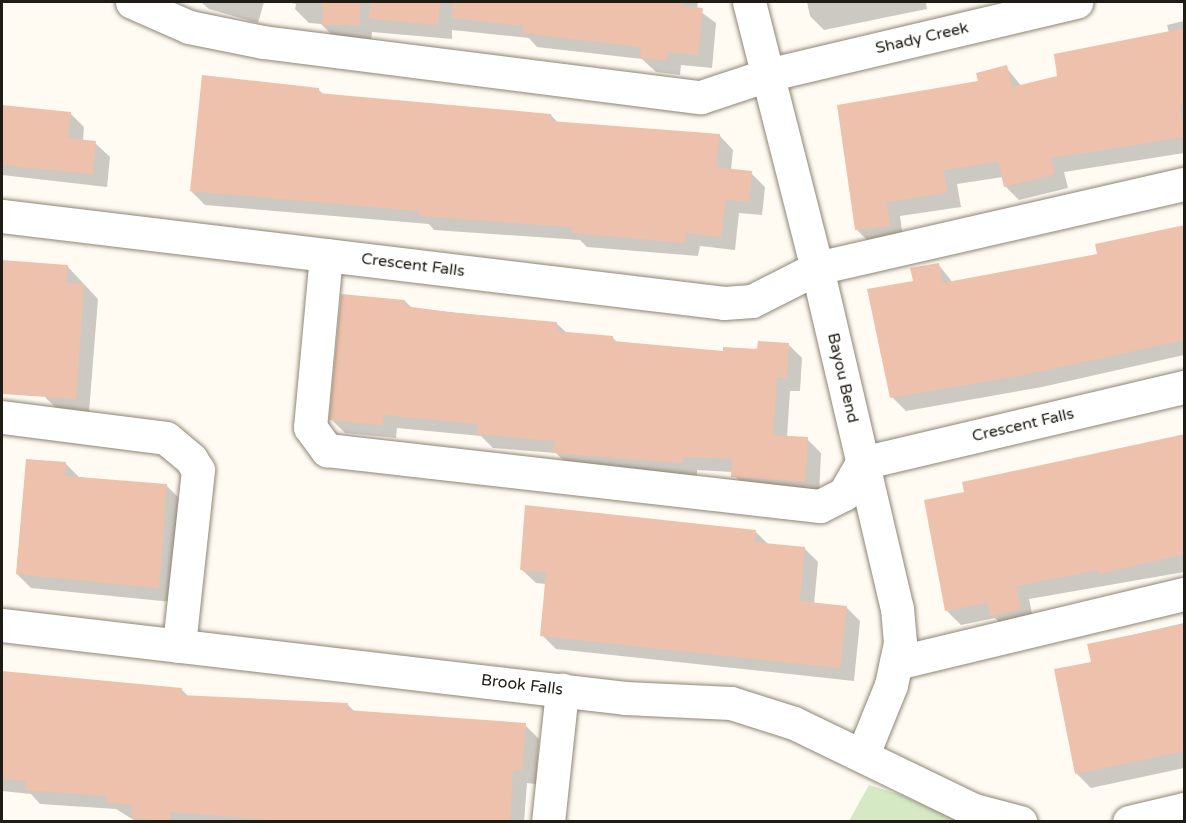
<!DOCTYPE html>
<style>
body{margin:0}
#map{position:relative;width:1186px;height:823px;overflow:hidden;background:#fffbf3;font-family:"Varela Round",sans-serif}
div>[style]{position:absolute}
.green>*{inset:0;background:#d5e9c5}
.shadow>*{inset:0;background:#0003}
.building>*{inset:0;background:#eec1ad;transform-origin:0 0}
.roads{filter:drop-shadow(0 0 2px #8f8674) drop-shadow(0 0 2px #8f8674)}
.minor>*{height:33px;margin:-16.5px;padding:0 16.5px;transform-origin:16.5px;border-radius:16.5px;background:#fff}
span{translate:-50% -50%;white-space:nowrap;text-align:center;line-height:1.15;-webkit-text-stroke:6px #fff;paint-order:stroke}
.street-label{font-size:16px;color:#1f1b15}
.frame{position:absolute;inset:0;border:3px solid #1f1b15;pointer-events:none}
</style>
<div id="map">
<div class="green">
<div style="clip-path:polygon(869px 785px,901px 795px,959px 821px,849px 821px)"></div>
</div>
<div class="shadow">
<div style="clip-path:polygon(201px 2px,264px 2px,258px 23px,209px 9px)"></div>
<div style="clip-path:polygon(288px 2px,698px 2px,697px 9px,716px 23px,712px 68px,681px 65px,680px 75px,656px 72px,642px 59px,537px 47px,529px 38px,452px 30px,452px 39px,372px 32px,371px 42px,335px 38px,321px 24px,309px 23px,295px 9px,296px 4px)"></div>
<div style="clip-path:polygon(807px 2px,934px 2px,926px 3px,927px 9px,824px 30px,810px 16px)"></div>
<div style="clip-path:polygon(1184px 21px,1184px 153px,1064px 172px,1068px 188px,1019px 200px,1005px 186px,1003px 177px,957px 184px,961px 207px,900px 216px,903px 239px,871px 244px,857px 230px,979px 82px,1006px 67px,1022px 87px,1059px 78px,1169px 33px,1167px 25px)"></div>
<div style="clip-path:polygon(318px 89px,324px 95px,551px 115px,558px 123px,719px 135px,733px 150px,731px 170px,751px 173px,765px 187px,762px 215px,739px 213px,735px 250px,700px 246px,698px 256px,587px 247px,580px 240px,434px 230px,429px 224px,205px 205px,191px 191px)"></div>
<div style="clip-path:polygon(2px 106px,70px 113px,84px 127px,83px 141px,95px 143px,110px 157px,107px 187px,2px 175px)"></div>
<div style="clip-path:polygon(1184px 226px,1184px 355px,1042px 387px,906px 411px,892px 397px,914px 282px,938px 264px,953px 283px,1099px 255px)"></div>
<div style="clip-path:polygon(2px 261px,67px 266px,98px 299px,89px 412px,58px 410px,44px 396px,44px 390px,2px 387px)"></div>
<div style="clip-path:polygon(405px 301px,412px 308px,556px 323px,567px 333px,613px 338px,618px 343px,724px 353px,788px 344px,802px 358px,800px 391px,790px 391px,787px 437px,807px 439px,821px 453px,819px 496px,746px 490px,732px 472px,697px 470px,697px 476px,569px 466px,556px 453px,493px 448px,481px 436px,397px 428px,396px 438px,345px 433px,331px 419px)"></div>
<div style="clip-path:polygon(1184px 435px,1184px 572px,1029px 599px,1034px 624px,1006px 629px,995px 618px,961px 625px,947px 611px,966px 493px)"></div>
<div style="clip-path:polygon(65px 463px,79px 477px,167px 486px,181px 500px,172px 602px,31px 588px,17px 574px)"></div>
<div style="clip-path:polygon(755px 531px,768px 544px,804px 548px,818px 562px,814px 604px,846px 607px,860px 621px,854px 681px,556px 649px,542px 635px,546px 584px,536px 583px,521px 569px)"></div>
<div style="clip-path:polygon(1184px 623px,1184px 768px,1091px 788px,1077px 774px,1093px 663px,1089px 645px)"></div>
<div style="clip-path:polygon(2px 673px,181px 689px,189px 697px,347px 704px,356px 713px,525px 725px,539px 739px,536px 784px,527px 783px,524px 822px,137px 822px,116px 809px,40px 804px,31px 794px,2px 791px)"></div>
</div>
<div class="building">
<div style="left:322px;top:2px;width:38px;height:23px"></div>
<div style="clip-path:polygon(370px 2px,440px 2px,438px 25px,369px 19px)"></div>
<div style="clip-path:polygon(453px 2px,683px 2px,683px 6px,703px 8px,698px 55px,668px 52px,667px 61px,640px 58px,641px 47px,522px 33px,523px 26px,452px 18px)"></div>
<div style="clip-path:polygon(1185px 28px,1185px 103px,1180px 104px,1185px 137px,1051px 158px,1055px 174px,1004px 187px,998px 162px,944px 170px,947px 193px,887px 202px,890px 226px,855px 230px,837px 105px,978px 81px,976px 73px,1007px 65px,1012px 87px,1057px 76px,1054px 54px)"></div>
<div style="clip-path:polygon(202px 75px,319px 88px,318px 93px,551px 114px,551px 121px,720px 134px,716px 167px,752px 171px,749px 202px,726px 199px,721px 237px,686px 233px,685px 243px,571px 233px,572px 227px,419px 216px,419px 211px,190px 191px)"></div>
<div style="clip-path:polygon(2px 105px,71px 112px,68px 138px,96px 141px,93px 174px,2px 165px)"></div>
<div style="clip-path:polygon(1185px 225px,1185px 340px,1028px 374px,890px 398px,867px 289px,913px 281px,910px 268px,939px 263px,942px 283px,1097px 254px,1095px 244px)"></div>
<div style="clip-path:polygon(2px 260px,68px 265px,66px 283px,84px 284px,76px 399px,2px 394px)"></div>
<div style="clip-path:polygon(341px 294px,405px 300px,405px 306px,455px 313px,557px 322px,556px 331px,613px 336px,613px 341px,723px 351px,723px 347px,757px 349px,758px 341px,789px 343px,787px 378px,777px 377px,773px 435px,808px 437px,805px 482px,731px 477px,732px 459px,683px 457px,683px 463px,553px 453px,554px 441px,477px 434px,478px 424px,384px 415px,383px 425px,329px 420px)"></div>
<div style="clip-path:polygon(1185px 434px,1185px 554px,1099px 574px,1098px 570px,1016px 586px,1021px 610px,990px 616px,988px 603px,945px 611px,924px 500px,964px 492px,962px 482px)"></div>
<div style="clip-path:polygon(26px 459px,66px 462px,65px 476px,167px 484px,159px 588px,16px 574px)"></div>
<div style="clip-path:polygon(525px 505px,756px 530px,755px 542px,805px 547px,800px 601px,847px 606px,840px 668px,540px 636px,546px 572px,520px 570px)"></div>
<div style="clip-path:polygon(1185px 624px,1185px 751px,1075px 774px,1054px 669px,1091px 662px,1087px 644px)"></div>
<div style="clip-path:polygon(2px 671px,182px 688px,181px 695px,348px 703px,347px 710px,526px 723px,522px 770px,513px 770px,510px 822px,301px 822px,170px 812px,170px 821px,131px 818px,132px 805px,106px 802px,107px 796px,25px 790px,26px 781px,2px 779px)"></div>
</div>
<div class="roads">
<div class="minor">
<div style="left:132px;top:2px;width:62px;rotate:23.7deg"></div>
<div style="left:189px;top:27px;width:76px;rotate:11.5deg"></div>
<div style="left:263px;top:42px;width:441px;rotate:7.2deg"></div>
<div style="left:701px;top:97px;width:70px;rotate:-18.4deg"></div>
<div style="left:767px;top:75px;width:318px;rotate:-13.3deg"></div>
<div style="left:749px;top:2px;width:275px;rotate:75.7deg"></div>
<div style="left:817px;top:268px;width:349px;rotate:76.8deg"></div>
<div style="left:897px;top:608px;width:35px;rotate:85deg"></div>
<div style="left:900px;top:643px;width:43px;rotate:102.1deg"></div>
<div style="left:891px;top:685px;width:74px;rotate:112.1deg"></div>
<div style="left:2px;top:216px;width:727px;rotate:6.87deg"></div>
<div style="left:724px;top:303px;width:28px;rotate:-4deg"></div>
<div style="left:752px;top:301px;width:73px;rotate:-26.9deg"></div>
<div style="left:817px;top:268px;width:376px;rotate:-12.9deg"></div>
<div style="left:326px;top:255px;width:173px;rotate:95.3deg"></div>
<div style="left:310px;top:427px;width:29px;rotate:54deg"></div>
<div style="left:327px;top:450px;width:496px;rotate:6.5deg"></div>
<div style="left:820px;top:506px;width:27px;rotate:-27deg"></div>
<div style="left:844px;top:494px;width:36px;rotate:-60deg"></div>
<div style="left:862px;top:463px;width:331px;rotate:-13.3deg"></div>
<div style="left:2px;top:417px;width:165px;rotate:7.3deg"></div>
<div style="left:166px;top:438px;width:33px;rotate:40deg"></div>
<div style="left:191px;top:459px;width:13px;rotate:58deg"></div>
<div style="left:198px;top:470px;width:177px;rotate:96.2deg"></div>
<div style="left:2px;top:625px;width:627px;rotate:6.68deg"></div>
<div style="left:625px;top:698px;width:106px;rotate:2.7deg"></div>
<div style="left:731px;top:703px;width:66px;rotate:17.6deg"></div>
<div style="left:794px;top:723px;width:200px;rotate:25.8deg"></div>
<div style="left:974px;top:810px;width:48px;rotate:14.6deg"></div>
<div style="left:896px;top:663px;width:296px;rotate:-13.5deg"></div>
<div style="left:548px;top:822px;width:133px;rotate:-83.9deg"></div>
<div style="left:1129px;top:822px;width:57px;rotate:-13.3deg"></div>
</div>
</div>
<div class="street-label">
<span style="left:922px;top:38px;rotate:-13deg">Shady Creek</span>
<span style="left:413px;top:265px;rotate:7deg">Crescent Falls</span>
<span style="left:843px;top:378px;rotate:77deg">Bayou Bend</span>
<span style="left:1023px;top:425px;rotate:-13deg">Crescent Falls</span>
<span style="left:522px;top:685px;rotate:7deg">Brook Falls</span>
</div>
<div class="frame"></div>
</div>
